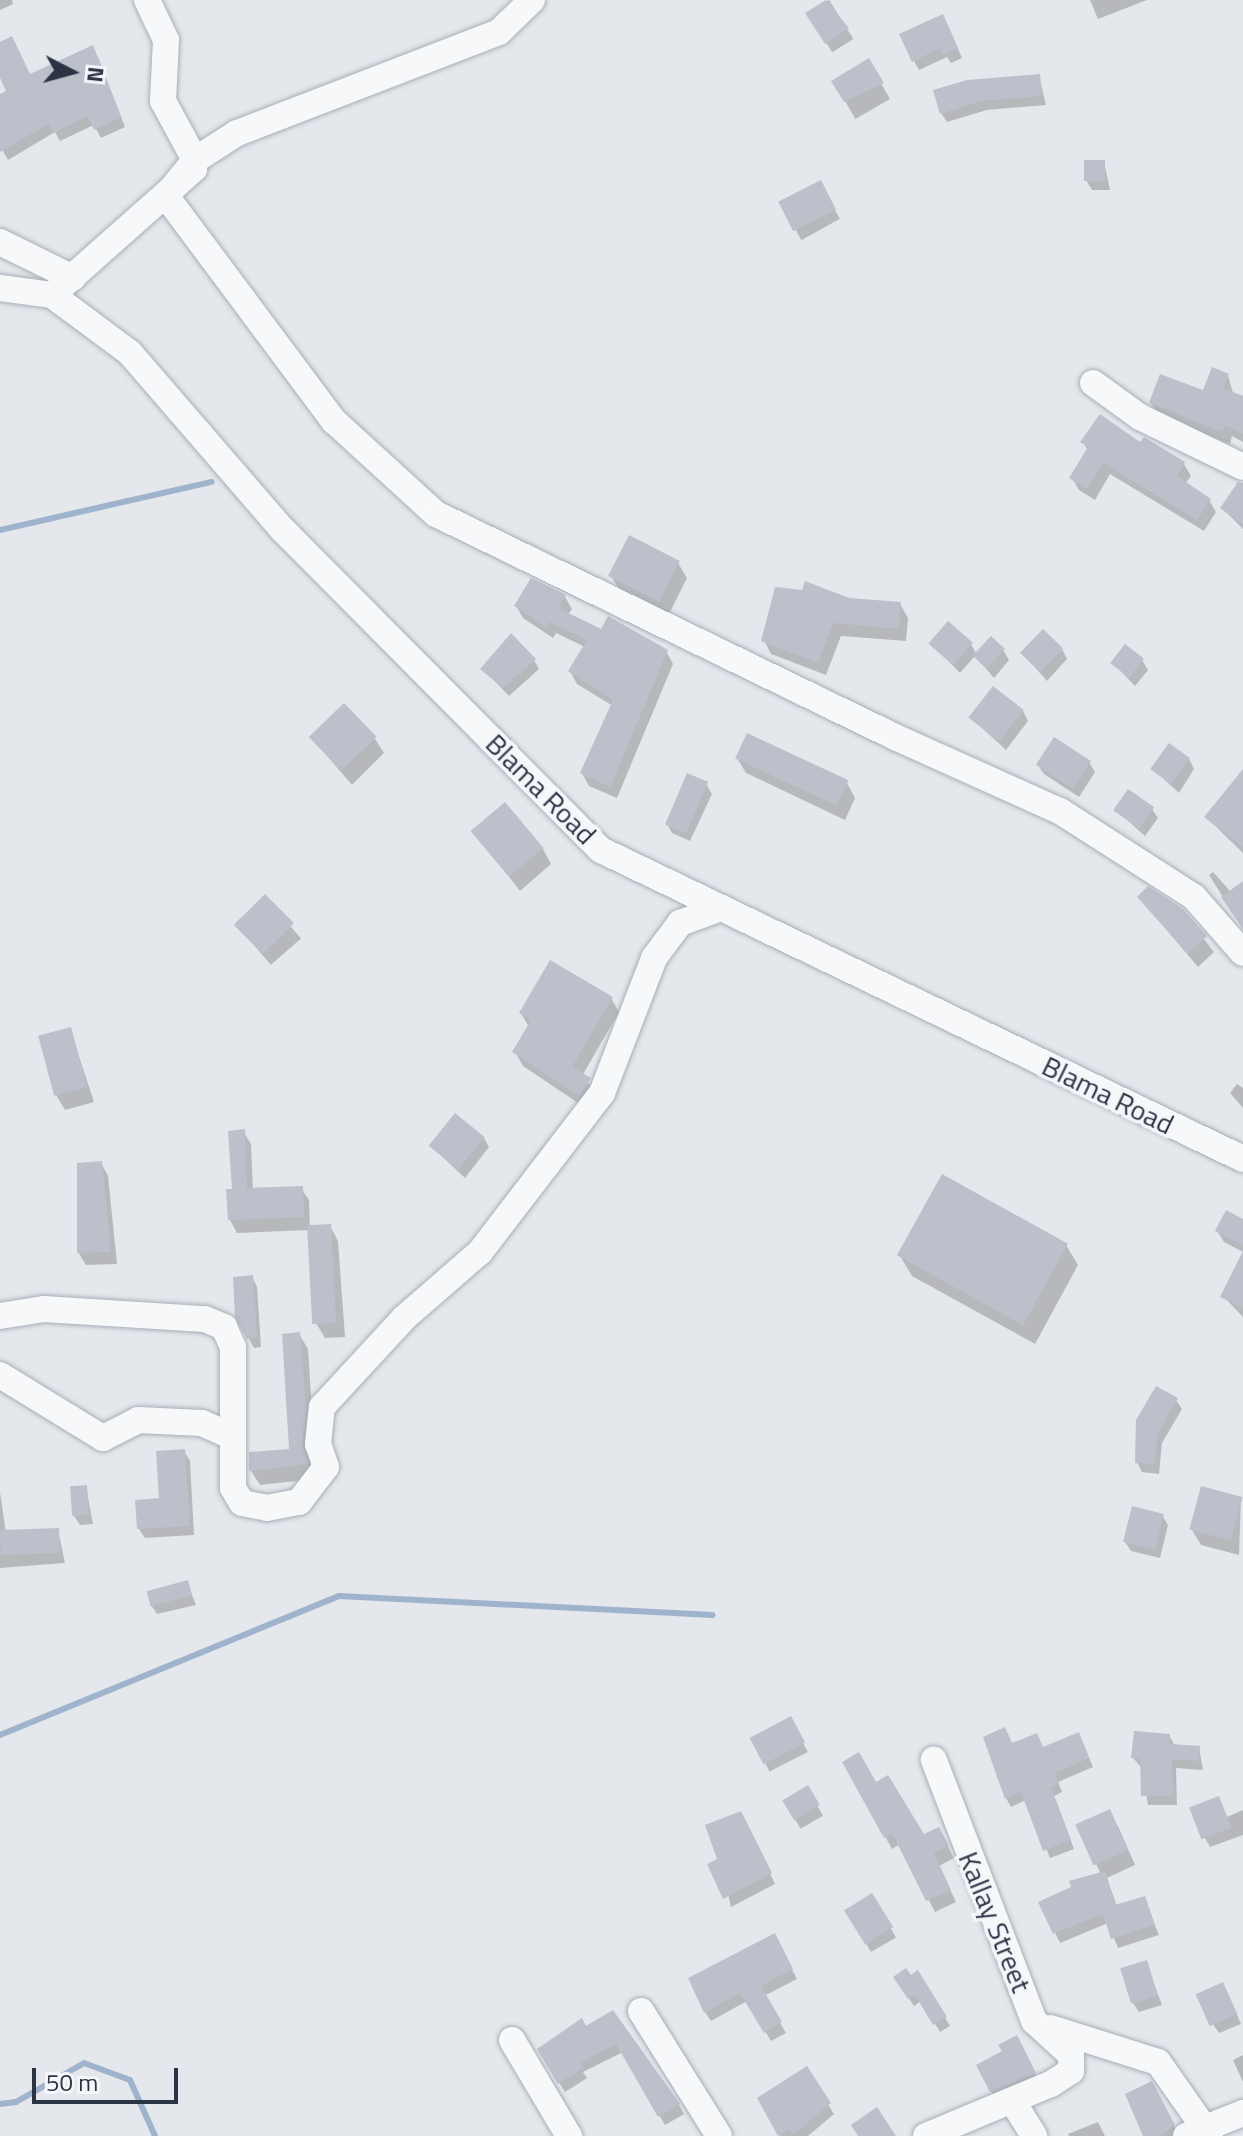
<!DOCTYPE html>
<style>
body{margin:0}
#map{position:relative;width:1243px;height:2136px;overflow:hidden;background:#e4e7ec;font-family:"Titillium Web",sans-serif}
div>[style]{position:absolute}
.shadow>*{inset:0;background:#0003;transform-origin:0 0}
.stream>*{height:6px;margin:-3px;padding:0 3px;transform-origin:3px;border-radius:3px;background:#9fb4cc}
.building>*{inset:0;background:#bbc0ca;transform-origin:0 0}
.roads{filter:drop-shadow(0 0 2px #a9aeb7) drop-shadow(0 0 2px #a9aeb7)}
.minor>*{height:26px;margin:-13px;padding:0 13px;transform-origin:13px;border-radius:13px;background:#f7f8fa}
span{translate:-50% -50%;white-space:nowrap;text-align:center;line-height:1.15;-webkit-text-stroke:7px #f4f6f9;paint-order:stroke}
.street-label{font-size:28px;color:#2b3445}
.north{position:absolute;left:32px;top:32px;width:80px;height:80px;-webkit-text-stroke:6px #f4f6f9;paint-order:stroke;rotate:96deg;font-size:22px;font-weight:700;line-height:32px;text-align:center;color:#2b3445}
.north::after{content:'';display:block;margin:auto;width:28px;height:36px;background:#2b3445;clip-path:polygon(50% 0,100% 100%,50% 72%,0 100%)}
.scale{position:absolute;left:32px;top:2068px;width:146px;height:36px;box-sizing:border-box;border:4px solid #2b3445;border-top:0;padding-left:10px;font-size:24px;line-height:28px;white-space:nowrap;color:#2b3445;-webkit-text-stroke:6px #f4f6f9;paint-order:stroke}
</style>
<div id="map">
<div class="shadow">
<div style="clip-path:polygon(0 0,12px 0,13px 4px,0 10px)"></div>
<div style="left:829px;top:0;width:46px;height:25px;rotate:58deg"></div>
<div style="clip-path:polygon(1090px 0,1147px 0,1098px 19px)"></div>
<div style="clip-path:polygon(948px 26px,962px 58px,951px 63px,947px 57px,919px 70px,914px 61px)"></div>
<div style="clip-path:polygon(0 44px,30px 77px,98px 57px,125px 127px,101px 138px,94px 125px,60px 141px,55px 132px,8px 160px,0 146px,0 96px,9px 92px,0 73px)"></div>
<div style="left:868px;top:61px;width:44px;height:40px;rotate:60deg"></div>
<div style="clip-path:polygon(1039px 76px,1046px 105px,987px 110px,947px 122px,941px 113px)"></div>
<div style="clip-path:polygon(1104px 162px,1110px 190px,1092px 190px,1086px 180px)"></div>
<div style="left:820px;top:183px;width:41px;height:44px;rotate:61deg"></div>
<div style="clip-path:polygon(1228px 376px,1233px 393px,1243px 396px,1243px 442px,1232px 436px,1230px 444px,1158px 416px,1151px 403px,1204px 393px)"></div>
<div style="clip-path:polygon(1083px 442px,1141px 445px,1184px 464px,1191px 476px,1185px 484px,1209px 500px,1216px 512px,1204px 531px,1110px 474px,1095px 500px,1079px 490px,1072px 478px,1088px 451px)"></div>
<div style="clip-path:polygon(1243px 494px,1243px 529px,1222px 508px)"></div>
<div style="clip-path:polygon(678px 563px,687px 578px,668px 616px,620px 591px,611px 576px)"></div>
<div style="clip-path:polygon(565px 597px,572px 609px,568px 615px,602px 632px,666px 651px,673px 664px,617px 798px,589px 786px,582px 773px,613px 706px,577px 684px,570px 671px,585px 647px,556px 633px,553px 638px,523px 618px,516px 606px)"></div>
<div style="clip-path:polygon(848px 600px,900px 604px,908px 618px,906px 641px,841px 636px,826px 675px,771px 654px,764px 640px)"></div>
<div style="clip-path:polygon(931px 643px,971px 644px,977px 655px,1003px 650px,1009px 660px,994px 678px,975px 656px,960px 673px)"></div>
<div style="clip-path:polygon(1062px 649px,1067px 659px,1047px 681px,1023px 654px)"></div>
<div style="clip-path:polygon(534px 660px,539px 669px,509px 696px,483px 669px)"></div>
<div style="clip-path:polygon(1142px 660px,1148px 670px,1135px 686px,1113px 663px)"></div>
<div style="clip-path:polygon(1023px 711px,1028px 721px,1006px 750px,971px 718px)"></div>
<div style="clip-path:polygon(312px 738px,375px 739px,384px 753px,352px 785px)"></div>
<div style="clip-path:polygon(737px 758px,847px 783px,855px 798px,845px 820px,746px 773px)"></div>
<div style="clip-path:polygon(1189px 759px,1194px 769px,1179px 793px,1154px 770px)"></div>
<div style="clip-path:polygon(1089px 762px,1095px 772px,1079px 797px,1044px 774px,1038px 765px)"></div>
<div style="clip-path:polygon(706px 784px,712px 794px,690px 841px,672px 833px,667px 824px)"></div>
<div style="clip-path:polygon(1243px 785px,1243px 853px,1206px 817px)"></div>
<div style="clip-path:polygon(1152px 809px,1158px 818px,1145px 836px,1116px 810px)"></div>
<div style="clip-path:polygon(474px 831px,543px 849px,551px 864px,520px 891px)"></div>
<div style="clip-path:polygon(1213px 872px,1231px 892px,1243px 884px,1243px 929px,1209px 875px)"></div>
<div style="left:265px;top:897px;width:55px;height:40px;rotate:49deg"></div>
<div style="clip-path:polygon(1139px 897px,1182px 911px,1214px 952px,1198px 967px)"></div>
<div style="clip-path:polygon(611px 998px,619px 1012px,582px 1076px,597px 1093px,587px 1109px,523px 1066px,515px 1052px,529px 1027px,521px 1013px)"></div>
<div style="clip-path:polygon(70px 1029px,94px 1102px,65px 1110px,56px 1095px)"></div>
<div style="clip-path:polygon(1237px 1084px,1243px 1088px,1243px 1108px,1230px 1093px)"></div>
<div style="clip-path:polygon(243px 1131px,251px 1144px,253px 1190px,301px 1188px,309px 1200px,310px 1227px,330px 1226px,338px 1241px,345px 1337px,325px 1338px,316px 1323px,310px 1230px,237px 1233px,230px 1220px)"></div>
<div style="clip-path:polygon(484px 1138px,489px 1147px,465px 1178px,431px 1146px)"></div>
<div style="clip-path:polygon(101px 1163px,108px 1176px,117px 1264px,86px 1265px,78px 1252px)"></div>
<div style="clip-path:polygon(1243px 1221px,1243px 1252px,1224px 1242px,1217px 1231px)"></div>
<div style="clip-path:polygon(1066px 1245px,1078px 1265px,1035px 1344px,912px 1276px,900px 1256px)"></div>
<div style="clip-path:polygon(1243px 1255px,1243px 1317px,1223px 1296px)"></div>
<div style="clip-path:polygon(252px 1277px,257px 1287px,261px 1347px,254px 1348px,237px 1316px)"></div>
<div style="clip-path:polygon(299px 1334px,308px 1349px,313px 1426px,310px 1460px,315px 1479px,260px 1485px,251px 1471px,292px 1451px)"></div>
<div style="clip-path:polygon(1176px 1400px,1182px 1409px,1162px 1443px,1159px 1474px,1142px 1472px,1137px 1462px)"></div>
<div style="clip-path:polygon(184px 1451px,190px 1461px,194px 1535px,145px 1538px,139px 1529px,162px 1500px)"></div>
<div style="clip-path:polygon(86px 1487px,93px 1524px,80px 1525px,74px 1516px)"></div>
<div style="clip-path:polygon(0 1492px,6px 1533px,58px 1530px,65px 1563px,0 1568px)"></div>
<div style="clip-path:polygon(1241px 1498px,1239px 1555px,1201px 1545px,1192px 1530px)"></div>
<div style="clip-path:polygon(1162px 1515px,1168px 1525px,1160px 1558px,1131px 1551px,1125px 1542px)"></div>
<div style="clip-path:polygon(187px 1582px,196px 1605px,157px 1614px,151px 1605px)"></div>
<div style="left:791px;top:1719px;width:37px;height:43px;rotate:63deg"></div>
<div style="clip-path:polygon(1169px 1735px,1175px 1746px,1199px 1748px,1203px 1770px,1176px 1768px,1177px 1805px,1148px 1805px,1142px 1768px,1133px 1758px)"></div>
<div style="clip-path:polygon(985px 1738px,1043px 1749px,1083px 1743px,1093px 1767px,1058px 1782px,1062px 1792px,1054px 1796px,1074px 1849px,1050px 1858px,1026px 1800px,1011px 1807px,1006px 1798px)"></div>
<div style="clip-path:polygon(844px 1762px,875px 1785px,923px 1837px,945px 1841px,954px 1858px,939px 1866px,956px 1902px,935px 1912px,900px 1844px,892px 1849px)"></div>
<div style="left:807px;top:1788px;width:32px;height:26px;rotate:60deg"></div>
<div style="clip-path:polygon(1219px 1798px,1227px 1817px,1243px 1810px,1243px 1835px,1210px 1847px,1205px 1838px)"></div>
<div style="clip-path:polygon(746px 1823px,775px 1884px,731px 1907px,720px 1860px)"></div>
<div style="clip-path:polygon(1078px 1826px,1118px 1826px,1135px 1865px,1107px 1878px,1117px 1907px,1144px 1898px,1159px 1935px,1118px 1948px,1108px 1923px,1060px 1943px,1041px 1903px,1101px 1874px)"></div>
<div style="left:872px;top:1896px;width:48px;height:29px;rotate:60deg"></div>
<div style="clip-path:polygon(774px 1936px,797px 1979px,764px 1996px,786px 2033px,771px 2041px,747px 2001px,711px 2021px,705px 2012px)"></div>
<div style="clip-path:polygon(1146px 1963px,1162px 2005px,1139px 2012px,1133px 2003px)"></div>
<div style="clip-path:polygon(918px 1973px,950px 2026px,940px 2032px,921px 2001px,914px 2006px,900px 1985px)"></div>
<div style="clip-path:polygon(1228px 1994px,1241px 2024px,1219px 2033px,1213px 2024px)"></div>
<div style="clip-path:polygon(612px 2013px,679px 2105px,684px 2114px,665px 2125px,623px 2052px,583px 2072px,587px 2078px,565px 2092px,539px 2050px)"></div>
<div style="clip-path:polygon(1024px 2053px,1043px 2088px,1000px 2106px,991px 2091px)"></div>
<div style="clip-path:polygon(1243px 2055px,1243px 2082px,1233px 2060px)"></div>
<div style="clip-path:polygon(806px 2069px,834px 2114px,808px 2136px,780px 2136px,760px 2099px)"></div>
<div style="clip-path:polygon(1160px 2099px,1179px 2136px,1145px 2136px)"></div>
<div style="clip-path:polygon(1098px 2122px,1105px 2136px,1069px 2136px,1068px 2134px)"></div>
</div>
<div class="stream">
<div style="left:0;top:530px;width:217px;rotate:-12.8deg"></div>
<div style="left:0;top:1735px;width:366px;rotate:-22.3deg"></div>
<div style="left:339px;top:1596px;width:374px;rotate:2.9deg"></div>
<div style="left:0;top:2104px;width:16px;rotate:-7deg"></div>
<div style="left:16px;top:2102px;width:78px;rotate:-29.8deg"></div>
<div style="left:84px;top:2063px;width:49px;rotate:20.3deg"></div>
<div style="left:130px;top:2080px;width:61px;rotate:65.9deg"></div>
</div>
<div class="building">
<div style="clip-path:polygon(826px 0,849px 28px,825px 44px,805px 13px)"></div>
<div style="clip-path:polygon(943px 14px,958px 48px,943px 55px,940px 48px,912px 62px,899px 34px)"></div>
<div style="clip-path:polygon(12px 36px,30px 74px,93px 45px,121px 117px,94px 130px,88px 116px,53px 133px,49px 124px,0 152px,0 94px,6px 91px,0 78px,0 42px)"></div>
<div style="clip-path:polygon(869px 58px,884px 83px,844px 102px,831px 81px)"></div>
<div style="clip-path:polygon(1040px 74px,1042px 96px,981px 101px,940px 114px,933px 90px,967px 80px)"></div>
<div style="left:1084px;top:160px;width:21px;height:21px"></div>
<div style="left:821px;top:180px;width:33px;height:48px;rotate:63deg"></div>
<div style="clip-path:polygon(1212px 367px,1229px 374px,1223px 388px,1243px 396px,1243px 434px,1225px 425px,1223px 432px,1149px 403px,1160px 374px,1203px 390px)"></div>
<div style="clip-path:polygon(1100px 414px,1140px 442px,1144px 437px,1185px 462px,1177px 476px,1211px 499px,1197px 520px,1103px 463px,1087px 489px,1069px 478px,1088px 447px,1080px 442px)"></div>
<div style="clip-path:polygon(1238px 482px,1243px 483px,1243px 525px,1220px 508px)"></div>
<div style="left:629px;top:535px;width:57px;height:46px;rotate:27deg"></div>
<div style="clip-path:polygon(531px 578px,566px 595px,558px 608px,601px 629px,608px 616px,668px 650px,610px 787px,580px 773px,613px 700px,568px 671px,587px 640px,549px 622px,546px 627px,514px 606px)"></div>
<div style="clip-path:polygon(805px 581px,849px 598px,901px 602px,899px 629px,833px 623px,818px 663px,761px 641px,775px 587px,802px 590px)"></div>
<div style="left:948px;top:621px;width:33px;height:30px;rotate:41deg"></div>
<div style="left:1043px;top:629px;width:28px;height:33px;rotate:44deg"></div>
<div style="clip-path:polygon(511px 633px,536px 659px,503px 688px,480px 669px)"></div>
<div style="left:991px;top:636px;width:19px;height:27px;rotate:43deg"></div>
<div style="left:1125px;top:644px;width:24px;height:24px;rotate:38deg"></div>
<div style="left:993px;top:686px;width:39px;height:40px;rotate:38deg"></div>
<div style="left:344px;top:703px;width:47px;height:49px;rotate:46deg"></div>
<div style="left:747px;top:733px;width:112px;height:28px;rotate:25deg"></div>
<div style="left:1054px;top:737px;width:44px;height:33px;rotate:33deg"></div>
<div style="left:1169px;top:743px;width:26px;height:32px;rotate:36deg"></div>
<div style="clip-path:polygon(1243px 769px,1243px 847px,1204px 817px)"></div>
<div style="left:687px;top:773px;width:23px;height:56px;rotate:23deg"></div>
<div style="left:1128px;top:789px;width:32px;height:26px;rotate:35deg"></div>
<div style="left:505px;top:802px;width:60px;height:45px;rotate:50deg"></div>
<div style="clip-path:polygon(1243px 881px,1243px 929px,1221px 897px)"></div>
<div style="clip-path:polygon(1148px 886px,1183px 909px,1207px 936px,1188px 954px,1137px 897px)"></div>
<div style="left:265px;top:894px;width:41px;height:44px;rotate:45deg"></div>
<div style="clip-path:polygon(550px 960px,613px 997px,572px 1067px,591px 1078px,579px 1096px,512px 1052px,531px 1020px,519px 1013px)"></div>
<div style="left:71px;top:1027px;width:62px;height:34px;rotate:75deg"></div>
<div style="left:455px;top:1113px;width:38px;height:42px;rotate:39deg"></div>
<div style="clip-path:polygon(245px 1129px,247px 1188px,303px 1186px,304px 1217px,228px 1220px,226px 1189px,232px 1189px,228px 1131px)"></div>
<div style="clip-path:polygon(102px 1161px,111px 1252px,77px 1253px,77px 1163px)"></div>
<div style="left:942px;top:1174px;width:144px;height:93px;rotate:29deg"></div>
<div style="clip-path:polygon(1226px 1210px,1243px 1219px,1243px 1245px,1215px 1231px)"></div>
<div style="left:331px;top:1224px;width:99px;height:24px;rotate:87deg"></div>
<div style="clip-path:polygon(1243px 1251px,1243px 1308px,1220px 1297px)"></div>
<div style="clip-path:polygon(253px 1275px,257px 1338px,247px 1339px,235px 1317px,233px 1277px)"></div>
<div style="clip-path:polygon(300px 1332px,306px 1409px,302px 1443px,308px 1464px,249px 1471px,249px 1452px,289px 1449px,282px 1334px)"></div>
<div style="clip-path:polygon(1156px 1386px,1178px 1398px,1158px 1432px,1154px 1465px,1135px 1463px,1136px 1420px)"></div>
<div style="clip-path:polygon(185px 1449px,190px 1526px,137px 1529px,135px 1500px,159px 1498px,156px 1451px)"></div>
<div style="left:87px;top:1485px;width:30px;height:17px;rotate:86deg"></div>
<div style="left:1201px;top:1486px;width:43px;height:45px;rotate:15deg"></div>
<div style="left:1132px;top:1506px;width:33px;height:37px;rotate:14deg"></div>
<div style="left:59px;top:1528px;width:25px;height:59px;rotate:88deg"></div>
<div style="left:188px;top:1580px;width:16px;height:43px;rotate:75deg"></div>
<div style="left:791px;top:1716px;width:30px;height:47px;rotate:62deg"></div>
<div style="clip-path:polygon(1005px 1727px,1012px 1743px,1037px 1733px,1043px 1747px,1079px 1732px,1089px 1758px,1055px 1773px,1059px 1783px,1051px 1787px,1071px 1840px,1043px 1851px,1021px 1792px,1005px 1799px,983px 1737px)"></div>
<div style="clip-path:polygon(1134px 1731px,1170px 1734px,1169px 1744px,1200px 1746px,1199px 1761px,1172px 1759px,1173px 1796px,1141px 1796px,1140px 1759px,1131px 1758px)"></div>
<div style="clip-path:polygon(859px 1752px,876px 1782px,888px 1775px,924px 1834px,939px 1827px,949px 1846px,934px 1853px,951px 1890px,926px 1901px,892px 1833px,884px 1838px,842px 1762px)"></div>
<div style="left:808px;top:1785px;width:23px;height:30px;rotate:59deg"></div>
<div style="left:1219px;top:1796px;width:34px;height:32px;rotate:69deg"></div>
<div style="left:1110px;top:1809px;width:45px;height:38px;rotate:66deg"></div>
<div style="clip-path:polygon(741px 1811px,772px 1873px,723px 1899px,707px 1864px,717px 1859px,705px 1825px)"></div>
<div style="clip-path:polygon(1105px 1871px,1115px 1905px,1145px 1896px,1155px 1925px,1111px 1939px,1103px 1914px,1053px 1934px,1038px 1902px,1071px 1887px,1069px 1881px)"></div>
<div style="left:872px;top:1893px;width:40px;height:33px;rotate:58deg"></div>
<div style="clip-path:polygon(775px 1933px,793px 1969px,761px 1986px,782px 2022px,764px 2033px,740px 1993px,704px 2013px,688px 1978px)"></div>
<div style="left:1147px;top:1960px;width:37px;height:28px;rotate:73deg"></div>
<div style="clip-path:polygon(906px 1968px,911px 1975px,918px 1970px,947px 2017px,933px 2025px,915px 1995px,908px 1999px,893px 1977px)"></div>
<div style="left:1223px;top:1982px;width:35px;height:30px;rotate:66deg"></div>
<div style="clip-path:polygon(613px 2010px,680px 2104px,658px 2117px,616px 2044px,580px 2063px,583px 2068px,558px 2084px,537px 2049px,582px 2018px,586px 2026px)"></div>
<div style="clip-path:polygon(1017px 2035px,1036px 2073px,990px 2092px,976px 2065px,1002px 2051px,998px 2045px)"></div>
<div style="clip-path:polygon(807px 2066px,831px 2103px,793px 2135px,789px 2129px,778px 2136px,757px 2098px)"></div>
<div style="clip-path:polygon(1152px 2081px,1175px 2125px,1160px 2136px,1143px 2136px,1125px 2094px)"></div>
<div style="clip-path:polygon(877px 2107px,896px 2136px,858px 2136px,851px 2125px)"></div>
</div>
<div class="roads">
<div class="minor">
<div style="left:532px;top:0;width:46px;rotate:135.9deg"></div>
<div style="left:499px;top:32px;width:281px;rotate:158.9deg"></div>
<div style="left:237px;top:133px;width:50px;rotate:147.3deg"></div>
<div style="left:195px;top:160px;width:46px;rotate:128.9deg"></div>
<div style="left:166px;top:196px;width:281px;rotate:53.3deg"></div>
<div style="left:334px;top:421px;width:138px;rotate:42.4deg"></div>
<div style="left:436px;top:514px;width:510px;rotate:25.91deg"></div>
<div style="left:895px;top:737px;width:181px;rotate:24.2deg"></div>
<div style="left:1060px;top:811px;width:159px;rotate:32.7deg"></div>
<div style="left:1194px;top:897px;width:74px;rotate:48.8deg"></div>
<div style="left:0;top:242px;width:81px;rotate:26.3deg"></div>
<div style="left:0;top:288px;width:52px;rotate:7.7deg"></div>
<div style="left:52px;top:295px;width:97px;rotate:36.6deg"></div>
<div style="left:130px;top:353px;width:234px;rotate:49.2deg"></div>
<div style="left:283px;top:530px;width:451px;rotate:45.2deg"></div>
<div style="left:601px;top:850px;width:712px;rotate:25.7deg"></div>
<div style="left:52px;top:295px;width:190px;rotate:-41.6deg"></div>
<div style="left:194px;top:169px;width:9px;rotate:-84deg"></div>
<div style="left:195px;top:160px;width:67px;rotate:-118.5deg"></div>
<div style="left:163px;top:101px;width:61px;rotate:-87.2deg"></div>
<div style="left:166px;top:40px;width:44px;rotate:-115.4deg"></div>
<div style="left:1093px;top:383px;width:58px;rotate:35.9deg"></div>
<div style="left:1140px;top:417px;width:114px;rotate:25.9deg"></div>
<div style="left:0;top:1316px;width:45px;rotate:-9deg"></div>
<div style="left:44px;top:1309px;width:161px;rotate:3.6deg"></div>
<div style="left:205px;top:1319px;width:21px;rotate:23deg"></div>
<div style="left:224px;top:1327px;width:22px;rotate:66deg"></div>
<div style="left:233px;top:1347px;width:141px;rotate:90deg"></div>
<div style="left:233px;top:1488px;width:17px;rotate:59deg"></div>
<div style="left:242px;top:1503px;width:25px;rotate:11deg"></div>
<div style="left:267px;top:1508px;width:33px;rotate:-11deg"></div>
<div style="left:299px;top:1502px;width:44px;rotate:-52.4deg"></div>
<div style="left:326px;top:1467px;width:24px;rotate:-109deg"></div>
<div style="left:318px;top:1444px;width:37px;rotate:-84deg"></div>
<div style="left:322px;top:1407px;width:121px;rotate:-47.3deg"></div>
<div style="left:404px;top:1318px;width:101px;rotate:-41deg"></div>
<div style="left:480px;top:1252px;width:200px;rotate:-52.5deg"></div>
<div style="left:602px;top:1093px;width:145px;rotate:-68.9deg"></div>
<div style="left:654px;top:958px;width:44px;rotate:-53.4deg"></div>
<div style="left:680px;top:923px;width:44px;rotate:-20.1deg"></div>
<div style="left:0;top:1375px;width:121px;rotate:31.5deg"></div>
<div style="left:103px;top:1438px;width:39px;rotate:-27deg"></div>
<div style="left:138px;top:1420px;width:64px;rotate:2.7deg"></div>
<div style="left:202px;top:1423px;width:32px;rotate:24deg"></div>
<div style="left:641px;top:2011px;width:147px;rotate:58deg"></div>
<div style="left:1050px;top:2028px;width:113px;rotate:17.5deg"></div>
<div style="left:1158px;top:2062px;width:90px;rotate:54.9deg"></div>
<div style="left:512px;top:2040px;width:112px;rotate:59.3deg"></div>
<div style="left:1013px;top:2102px;width:40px;rotate:58deg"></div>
<div style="left:926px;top:2136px;width:135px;rotate:-22.6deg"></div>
<div style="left:1051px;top:2084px;width:24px;rotate:-33deg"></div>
<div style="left:1071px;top:2071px;width:16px;rotate:-90deg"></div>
<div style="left:1071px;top:2055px;width:50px;rotate:-137.4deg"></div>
<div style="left:1034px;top:2021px;width:280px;rotate:-111deg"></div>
<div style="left:1186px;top:2136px;width:61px;rotate:-22deg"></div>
</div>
</div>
<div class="street-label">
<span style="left:541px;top:789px;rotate:45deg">Blama Road</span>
<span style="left:1108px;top:1095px;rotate:26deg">Blama Road</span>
<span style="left:995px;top:1922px;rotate:68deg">Kallay Street</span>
</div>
<div class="north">N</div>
<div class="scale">50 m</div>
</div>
